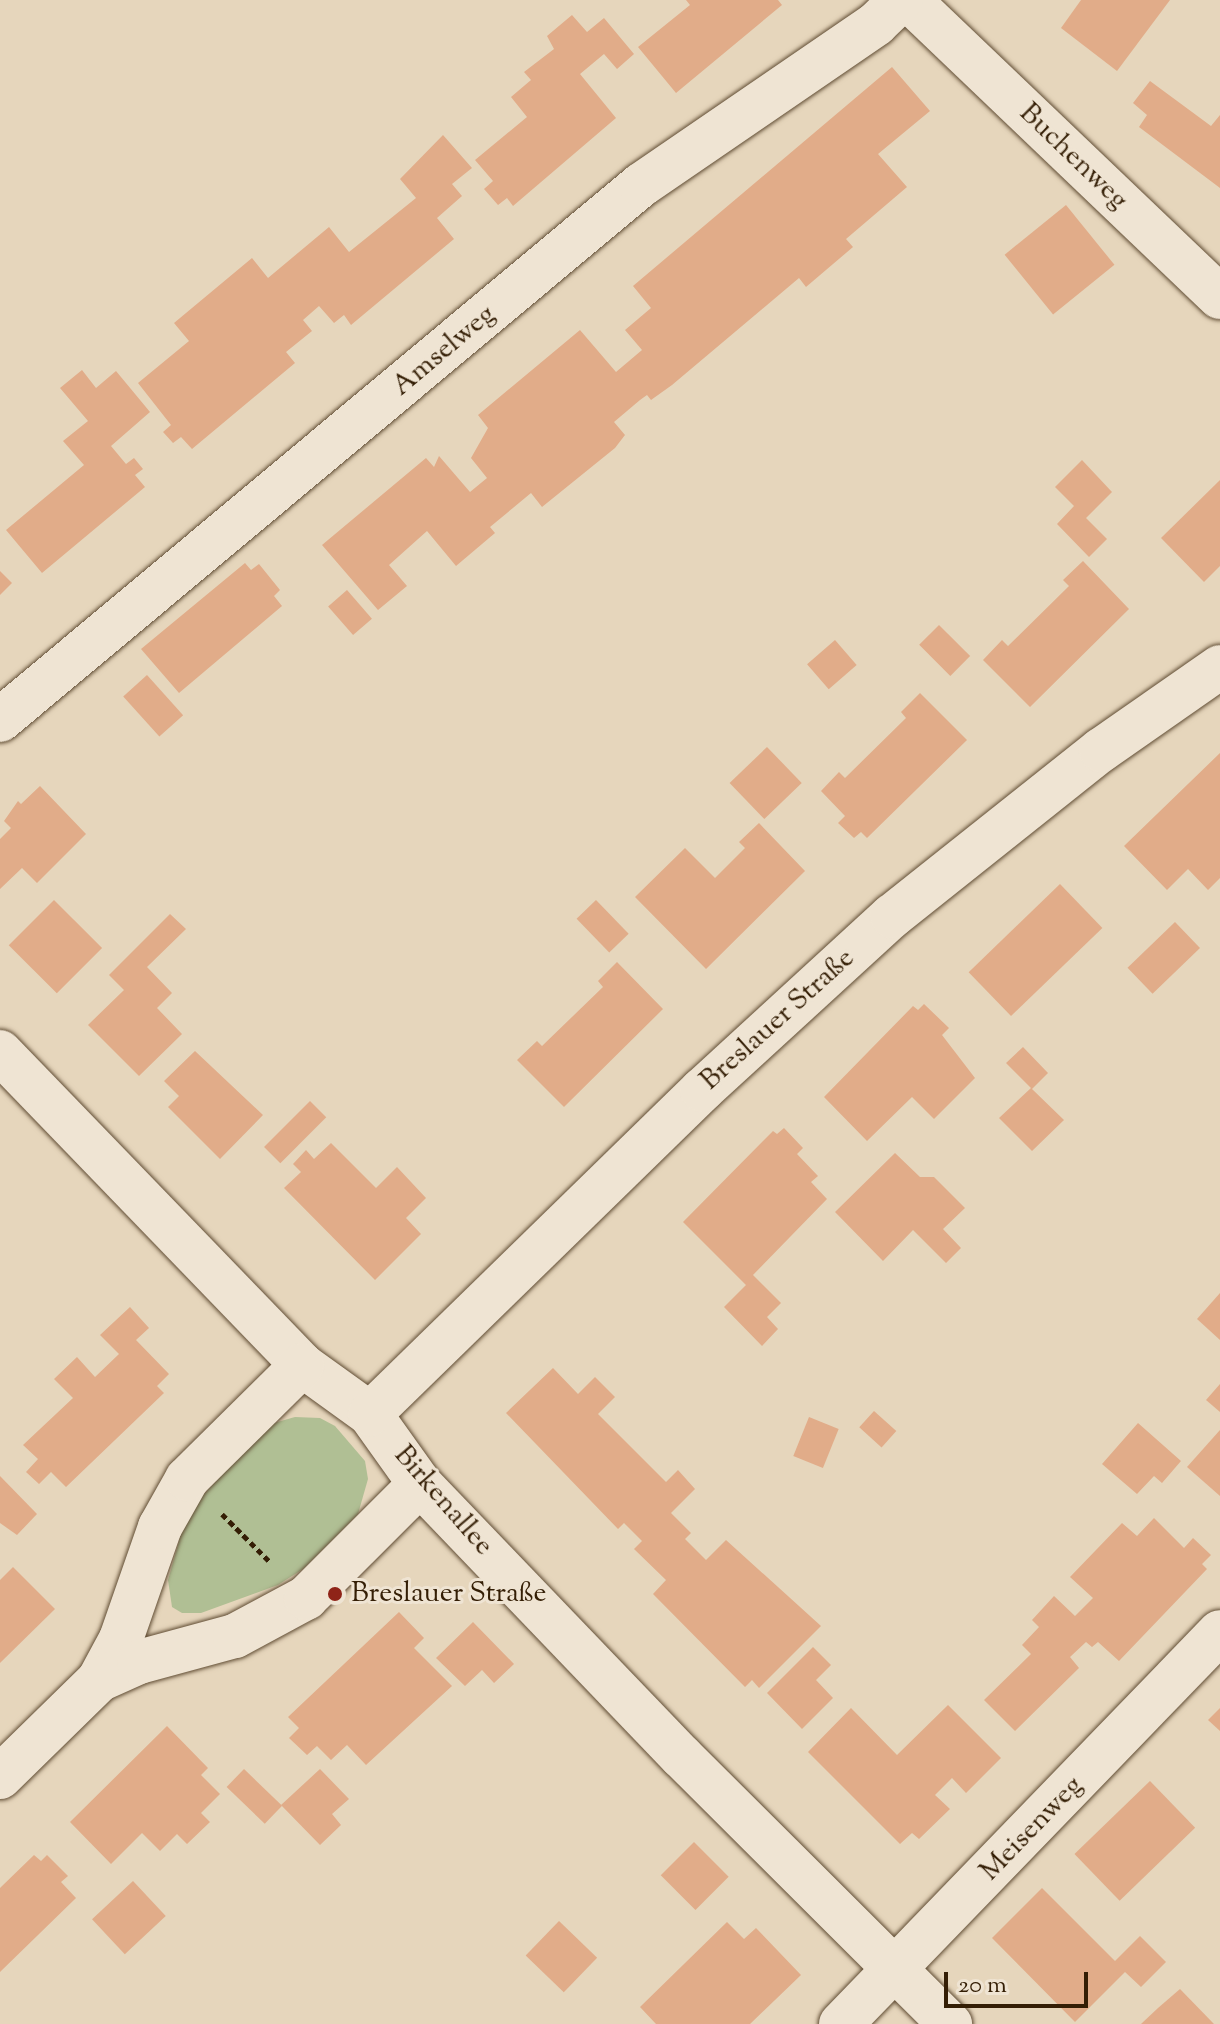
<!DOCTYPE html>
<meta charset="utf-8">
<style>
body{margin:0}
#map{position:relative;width:1220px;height:2024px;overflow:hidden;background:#e6d6bc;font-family:"Sorts Mill Goudy",serif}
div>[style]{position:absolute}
.green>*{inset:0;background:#b0bf94}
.building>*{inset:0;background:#e1ac89;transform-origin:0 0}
.path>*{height:5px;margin-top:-2.5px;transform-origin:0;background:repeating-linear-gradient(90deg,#341e05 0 6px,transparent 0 10px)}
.roads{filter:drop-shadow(0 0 2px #604c33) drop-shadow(0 0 2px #604c33)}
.street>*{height:44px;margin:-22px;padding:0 22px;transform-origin:22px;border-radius:22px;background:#efe4d3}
.dots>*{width:22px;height:22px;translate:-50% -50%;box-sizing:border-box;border:4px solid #efe4d3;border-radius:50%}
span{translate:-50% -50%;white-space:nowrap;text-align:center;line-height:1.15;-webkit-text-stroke:6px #efe4d3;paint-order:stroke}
.street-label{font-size:28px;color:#341e05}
.poi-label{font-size:28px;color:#341e05}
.left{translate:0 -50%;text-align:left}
.scale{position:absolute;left:944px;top:1972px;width:144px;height:36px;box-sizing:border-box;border:4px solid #341e05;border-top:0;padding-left:10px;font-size:24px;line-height:28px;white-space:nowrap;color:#341e05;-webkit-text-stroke:6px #efe4d3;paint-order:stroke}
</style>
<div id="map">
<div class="green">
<div style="clip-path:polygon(295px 1417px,320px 1418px,335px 1426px,365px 1461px,368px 1479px,358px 1514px,303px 1569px,278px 1585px,201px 1613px,182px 1613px,172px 1607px,168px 1580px,187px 1513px,267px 1425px)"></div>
</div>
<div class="building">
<div style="clip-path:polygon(686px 0,778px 0,782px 5px,676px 93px,638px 47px,690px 5px)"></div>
<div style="clip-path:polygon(1081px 0,1170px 0,1117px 71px,1061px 28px)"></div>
<div style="clip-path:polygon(572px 15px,587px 32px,604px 18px,634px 54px,617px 69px,604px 54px,580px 74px,616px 118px,513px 206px,507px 198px,498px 205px,484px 189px,493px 181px,475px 160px,527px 117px,511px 97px,531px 80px,524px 72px,554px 49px,547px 36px)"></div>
<div style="clip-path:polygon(892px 67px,930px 111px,878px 154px,907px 187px,846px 239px,853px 247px,806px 287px,799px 278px,672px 385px,651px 400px,647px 395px,640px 400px,614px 422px,625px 435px,615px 448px,542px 507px,531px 493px,490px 527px,495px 533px,456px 566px,427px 531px,389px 565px,407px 586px,378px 610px,322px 545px,426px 458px,434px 467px,439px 456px,470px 492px,487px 478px,471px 458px,488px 428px,478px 415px,580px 330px,616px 372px,642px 350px,625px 330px,651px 308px,633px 286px)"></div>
<div style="clip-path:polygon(1150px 81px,1211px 126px,1220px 115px,1220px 188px,1139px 127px,1147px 115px,1133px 103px)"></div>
<div style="clip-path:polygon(443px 135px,472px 168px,452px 184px,462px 196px,437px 218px,454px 239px,351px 325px,344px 315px,334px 323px,319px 306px,303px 320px,312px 331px,286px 352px,295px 363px,192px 449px,181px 437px,173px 443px,163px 432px,171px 425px,138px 383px,189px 341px,174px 323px,252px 258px,268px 278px,329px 227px,349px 252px,416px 198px,400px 179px)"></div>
<div style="left:1066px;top:205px;width:77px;height:79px;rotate:51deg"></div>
<div style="clip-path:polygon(82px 370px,96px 388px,116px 371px,150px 412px,111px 446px,126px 464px,134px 458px,143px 469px,135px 475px,145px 487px,42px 573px,6px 530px,84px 465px,63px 441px,88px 421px,60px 388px)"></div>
<div style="clip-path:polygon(1082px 460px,1112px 492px,1086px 518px,1107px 539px,1089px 557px,1057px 524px,1074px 506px,1055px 487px)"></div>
<div style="clip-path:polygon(1220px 480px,1220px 566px,1204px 582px,1161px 538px)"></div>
<div style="clip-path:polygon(1083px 561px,1129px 609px,1030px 707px,983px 660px,1002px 640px,1008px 646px,1069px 586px,1063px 580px)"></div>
<div style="clip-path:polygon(245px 563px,251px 570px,259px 564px,280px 590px,274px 596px,282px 606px,179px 693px,141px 649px)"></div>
<div style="clip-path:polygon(0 571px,12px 583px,0 595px)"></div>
<div style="left:347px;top:590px;width:38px;height:25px;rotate:49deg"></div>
<div style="left:939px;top:625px;width:44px;height:28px;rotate:45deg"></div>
<div style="left:835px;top:640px;width:33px;height:37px;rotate:49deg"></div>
<div style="left:147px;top:675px;width:54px;height:32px;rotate:48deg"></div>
<div style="clip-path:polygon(920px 693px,967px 740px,867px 838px,861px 832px,854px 838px,838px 823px,845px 816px,821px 791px,839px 772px,845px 778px,906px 718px,901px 712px)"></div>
<div style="left:767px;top:747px;width:50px;height:52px;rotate:46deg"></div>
<div style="clip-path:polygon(1220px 753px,1220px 878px,1208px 890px,1188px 869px,1167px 890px,1124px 846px)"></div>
<div style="clip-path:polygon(40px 786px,86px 834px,37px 883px,22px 868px,0 889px,0 839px,11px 828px,4px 821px,18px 801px,21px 804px)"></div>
<div style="clip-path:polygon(759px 823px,805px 871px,706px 969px,635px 897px,685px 848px,715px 878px,745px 848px,739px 842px)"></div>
<div style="left:1060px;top:884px;width:61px;height:127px;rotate:46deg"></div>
<div style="left:54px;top:900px;width:68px;height:64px;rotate:45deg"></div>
<div style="left:596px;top:900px;width:47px;height:27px;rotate:46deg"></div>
<div style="clip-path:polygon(170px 914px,186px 929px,147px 967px,172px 993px,157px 1008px,182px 1034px,139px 1076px,88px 1025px,124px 990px,109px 975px)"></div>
<div style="left:1175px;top:922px;width:36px;height:66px;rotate:46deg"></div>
<div style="clip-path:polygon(617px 962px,663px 1009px,564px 1107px,517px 1060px,537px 1041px,542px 1046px,603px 987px,598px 981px)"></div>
<div style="clip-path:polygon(924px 1004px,949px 1028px,942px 1035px,975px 1078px,934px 1119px,912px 1097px,867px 1141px,824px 1097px,913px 1006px,918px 1010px)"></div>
<div style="clip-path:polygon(1023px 1047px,1048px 1073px,1032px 1089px,1064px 1120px,1032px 1151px,999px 1118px,1031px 1088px,1006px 1063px)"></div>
<div style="clip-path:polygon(195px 1051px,263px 1115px,220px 1159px,168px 1107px,179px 1096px,164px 1081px)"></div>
<div style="left:310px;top:1101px;width:23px;height:65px;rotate:45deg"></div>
<div style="clip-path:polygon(784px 1128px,803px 1148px,797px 1154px,818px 1176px,811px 1182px,827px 1199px,753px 1275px,781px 1303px,767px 1317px,778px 1329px,762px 1346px,724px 1307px,746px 1285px,683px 1222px,773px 1131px,777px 1134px)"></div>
<div style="clip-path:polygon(331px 1143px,376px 1188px,397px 1167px,426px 1198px,406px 1218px,421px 1234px,375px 1280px,284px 1188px,301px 1172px,293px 1164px,306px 1150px,314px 1159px)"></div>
<div style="clip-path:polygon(895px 1153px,920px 1177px,934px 1177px,965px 1208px,943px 1229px,961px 1248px,946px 1263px,913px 1230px,883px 1261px,835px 1212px)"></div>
<div style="clip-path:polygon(1220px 1293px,1220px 1340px,1197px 1319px)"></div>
<div style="clip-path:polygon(130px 1307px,149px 1328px,136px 1340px,169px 1374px,157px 1386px,164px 1393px,66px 1487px,51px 1472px,39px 1484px,26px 1472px,38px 1459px,23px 1445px,73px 1398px,54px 1379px,77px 1357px,95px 1377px,119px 1354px,100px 1335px)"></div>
<div style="clip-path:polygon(553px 1368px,578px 1394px,595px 1377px,615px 1397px,598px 1414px,666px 1482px,678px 1470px,695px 1489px,671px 1513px,691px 1533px,685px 1539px,706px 1560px,726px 1540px,821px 1626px,759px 1688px,752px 1680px,745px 1687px,653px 1594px,666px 1580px,634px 1549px,642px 1541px,624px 1523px,618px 1529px,506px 1413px)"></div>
<div style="clip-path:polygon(1220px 1384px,1220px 1412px,1206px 1400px)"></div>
<div style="left:874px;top:1411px;width:30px;height:22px;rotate:42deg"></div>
<div style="left:809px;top:1417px;width:32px;height:42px;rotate:22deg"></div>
<div style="clip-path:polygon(1138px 1423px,1181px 1461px,1162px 1483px,1154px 1476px,1137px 1494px,1102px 1464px)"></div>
<div style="clip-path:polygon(1220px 1430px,1220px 1496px,1187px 1467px)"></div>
<div style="clip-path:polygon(0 1476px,37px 1514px,17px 1535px,0 1523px)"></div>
<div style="clip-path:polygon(1154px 1518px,1184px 1548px,1193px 1538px,1211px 1555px,1202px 1564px,1207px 1569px,1119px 1661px,1098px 1642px,1092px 1647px,1086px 1642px,1070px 1657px,1079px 1668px,1015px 1731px,984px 1700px,1031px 1654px,1022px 1645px,1039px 1627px,1032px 1620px,1054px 1596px,1075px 1616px,1093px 1598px,1070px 1577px,1122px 1523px,1137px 1536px)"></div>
<div style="clip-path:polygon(13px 1567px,55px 1609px,0 1663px,0 1580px)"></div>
<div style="clip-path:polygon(399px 1612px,424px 1638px,414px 1648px,452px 1686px,366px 1765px,347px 1745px,331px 1760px,317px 1746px,307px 1755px,289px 1738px,299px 1728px,288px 1717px)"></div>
<div style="clip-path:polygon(473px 1622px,514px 1664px,494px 1683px,482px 1670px,465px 1686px,436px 1658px)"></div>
<div style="clip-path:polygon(813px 1647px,831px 1665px,816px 1680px,833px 1698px,802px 1729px,767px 1693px)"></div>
<div style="clip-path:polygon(948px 1705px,1001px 1758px,966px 1793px,952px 1778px,935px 1795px,950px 1809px,919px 1839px,912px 1833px,900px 1844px,808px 1752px,851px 1708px,897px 1755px)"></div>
<div style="clip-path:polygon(1220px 1708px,1220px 1731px,1208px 1720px)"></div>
<div style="clip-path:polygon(167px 1726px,208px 1768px,201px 1775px,220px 1794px,201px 1813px,210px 1822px,187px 1844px,177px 1834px,160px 1851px,142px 1833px,111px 1864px,70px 1822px)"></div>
<div style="left:244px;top:1769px;width:53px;height:25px;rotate:44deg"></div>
<div style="clip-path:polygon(320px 1769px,349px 1799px,332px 1814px,341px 1825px,320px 1845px,281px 1805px)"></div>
<div style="left:1150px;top:1781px;width:65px;height:105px;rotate:46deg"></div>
<div style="left:694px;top:1842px;width:49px;height:47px;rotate:45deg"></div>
<div style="clip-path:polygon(34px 1855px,41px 1861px,47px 1855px,68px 1876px,61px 1882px,76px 1898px,0 1972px,0 1888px)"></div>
<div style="left:133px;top:1881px;width:48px;height:56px;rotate:47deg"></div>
<div style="clip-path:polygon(1042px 1888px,1115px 1961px,1140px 1936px,1166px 1962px,1141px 1987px,1125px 1972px,1075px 2022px,992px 1938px)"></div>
<div style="left:559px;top:1921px;width:53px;height:48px;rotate:44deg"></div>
<div style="clip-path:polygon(727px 1922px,744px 1939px,756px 1928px,801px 1975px,750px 2024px,656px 2024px,640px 2007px)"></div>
<div style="clip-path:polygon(1180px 1989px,1214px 2024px,1141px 2024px,1158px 2008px)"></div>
</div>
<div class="path">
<div style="left:222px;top:1514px;width:69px;rotate:45deg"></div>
</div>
<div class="roads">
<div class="street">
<div style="left:909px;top:0;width:430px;rotate:43.7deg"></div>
<div style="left:0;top:720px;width:835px;rotate:-39.85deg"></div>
<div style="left:641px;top:185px;width:285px;rotate:-34.4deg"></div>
<div style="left:876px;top:24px;width:35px;rotate:-44deg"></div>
<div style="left:0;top:1052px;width:435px;rotate:46deg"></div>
<div style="left:302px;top:1365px;width:84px;rotate:35.8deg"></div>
<div style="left:370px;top:1414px;width:86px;rotate:54.5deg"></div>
<div style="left:420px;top:1484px;width:377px;rotate:46.2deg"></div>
<div style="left:681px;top:1756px;width:380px;rotate:44.9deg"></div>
<div style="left:370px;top:1414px;width:464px;rotate:-44.3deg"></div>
<div style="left:702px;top:1090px;width:258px;rotate:-42.5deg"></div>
<div style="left:892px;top:916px;width:267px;rotate:-38.5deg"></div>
<div style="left:1101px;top:750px;width:145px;rotate:-34.9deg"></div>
<div style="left:99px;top:1680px;width:47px;rotate:-61.8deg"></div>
<div style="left:121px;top:1639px;width:119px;rotate:-70.8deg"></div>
<div style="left:160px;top:1527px;width:55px;rotate:-60.6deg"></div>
<div style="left:187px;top:1479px;width:162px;rotate:-44.7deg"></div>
<div style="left:0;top:1777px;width:139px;rotate:-44.4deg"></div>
<div style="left:99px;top:1680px;width:44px;rotate:-24.2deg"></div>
<div style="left:139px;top:1662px;width:99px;rotate:-15.2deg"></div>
<div style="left:235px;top:1636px;width:81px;rotate:-28.2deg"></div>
<div style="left:306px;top:1598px;width:161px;rotate:-45deg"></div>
<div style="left:841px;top:2024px;width:545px;rotate:-45.97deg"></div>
</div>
</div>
<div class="dots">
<div style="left:335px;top:1594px;background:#8f2418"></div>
</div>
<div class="street-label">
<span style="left:1073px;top:157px;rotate:44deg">Buchenweg</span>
<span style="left:444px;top:351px;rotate:-40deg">Amselweg</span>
<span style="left:778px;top:1020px;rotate:-42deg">Breslauer Straße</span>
<span style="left:443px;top:1501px;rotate:49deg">Birkenallee</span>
<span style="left:1032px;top:1829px;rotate:-46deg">Meisenweg</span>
</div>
<div class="poi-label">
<span class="left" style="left:351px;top:1594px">Breslauer Straße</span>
</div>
<div class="scale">20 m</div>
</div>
